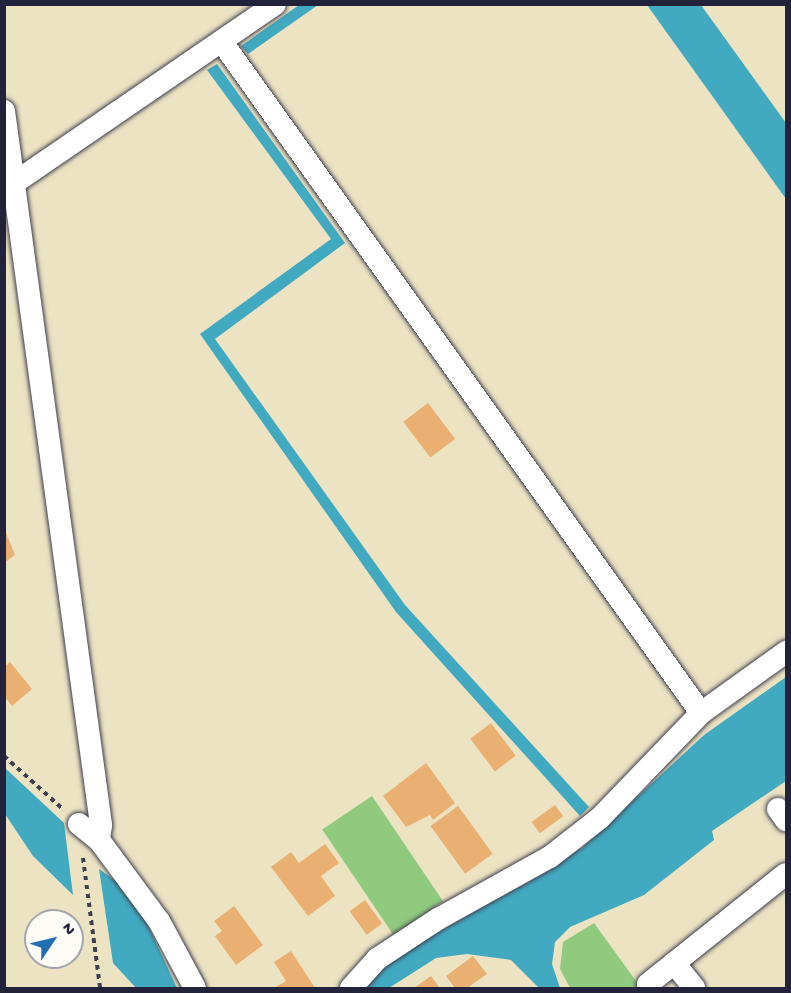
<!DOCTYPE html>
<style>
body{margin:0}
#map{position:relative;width:791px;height:993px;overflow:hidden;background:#ece3c3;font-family:"Gochi Hand",sans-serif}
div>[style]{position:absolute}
.green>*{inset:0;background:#90ca7e;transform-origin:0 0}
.water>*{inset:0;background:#41aac1}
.building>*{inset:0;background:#e9b072;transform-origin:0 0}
.path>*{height:4px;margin-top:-2px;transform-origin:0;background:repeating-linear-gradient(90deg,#403f4f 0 4.5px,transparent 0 9px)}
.roads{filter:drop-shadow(0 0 2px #403f4f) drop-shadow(0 0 2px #403f4f)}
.street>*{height:22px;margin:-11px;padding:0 11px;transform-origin:11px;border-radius:11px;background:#fff}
span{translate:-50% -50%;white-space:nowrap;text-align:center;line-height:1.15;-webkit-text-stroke:6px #fdfcf7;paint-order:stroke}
.frame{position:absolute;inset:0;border:6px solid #22223b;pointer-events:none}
.north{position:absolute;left:24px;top:909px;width:60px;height:60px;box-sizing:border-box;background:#fdfcf7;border:2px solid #a5a5ac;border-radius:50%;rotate:55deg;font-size:16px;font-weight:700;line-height:24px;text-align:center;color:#22223b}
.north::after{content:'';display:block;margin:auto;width:21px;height:27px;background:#1f6fb2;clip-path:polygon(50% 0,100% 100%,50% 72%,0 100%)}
</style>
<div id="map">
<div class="green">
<div style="left:372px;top:796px;width:127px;height:60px;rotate:56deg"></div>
<div style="clip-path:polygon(594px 923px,641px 988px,570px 988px,560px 969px,563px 942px)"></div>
</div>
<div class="water">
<div style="clip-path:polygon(299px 5px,318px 5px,248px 54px,241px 46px)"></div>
<div style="clip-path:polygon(647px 5px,701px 5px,786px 123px,786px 199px)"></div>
<div style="clip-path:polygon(217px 64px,345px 243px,215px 339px,405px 605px,589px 807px,580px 816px,396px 612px,200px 334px,331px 239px,207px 70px)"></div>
<div style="clip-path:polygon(786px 677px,786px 781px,712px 831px,714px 840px,644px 895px,570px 927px,555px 942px,552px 964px,560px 988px,539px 988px,511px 960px,467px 954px,436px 958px,389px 988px,361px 988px,391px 960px,582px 848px,704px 735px)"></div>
<div style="clip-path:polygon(4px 767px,64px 823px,73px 895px,33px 856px,5px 814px)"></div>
<div style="clip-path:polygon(99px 869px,116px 881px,146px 921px,177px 988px,136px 988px,113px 963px)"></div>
</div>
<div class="building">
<div style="left:428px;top:403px;width:45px;height:31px;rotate:53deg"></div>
<div style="clip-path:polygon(4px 528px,15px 555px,4px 563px)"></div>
<div style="clip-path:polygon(10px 662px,32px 689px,12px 706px,4px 696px,4px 667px)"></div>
<div style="left:491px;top:723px;width:41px;height:26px;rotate:53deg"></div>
<div style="clip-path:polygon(426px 763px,455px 803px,433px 820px,430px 815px,406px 827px,383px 796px)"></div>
<div style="left:555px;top:805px;width:14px;height:29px;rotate:54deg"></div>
<div style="left:458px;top:806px;width:59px;height:34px;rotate:54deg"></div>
<div style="clip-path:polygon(325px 844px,339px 863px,321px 876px,335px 896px,308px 916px,271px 867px,291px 852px,299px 863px)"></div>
<div style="left:365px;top:900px;width:29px;height:19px;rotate:54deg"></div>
<div style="clip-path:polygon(234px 906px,263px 945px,236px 965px,215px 936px,222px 931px,214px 921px)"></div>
<div style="clip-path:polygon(291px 951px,315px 988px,274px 988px,286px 981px,274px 962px)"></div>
<div style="clip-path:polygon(473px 956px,487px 974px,467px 988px,455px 988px,446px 976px)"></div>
<div style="clip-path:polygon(431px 976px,440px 988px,414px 988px)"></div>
</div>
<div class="path">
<div style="left:4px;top:756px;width:81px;rotate:42deg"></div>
<div style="left:83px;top:858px;width:131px;rotate:82.5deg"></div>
</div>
<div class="roads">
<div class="street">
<div style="left:222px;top:42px;width:824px;rotate:54.48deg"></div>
<div style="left:4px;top:111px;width:721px;rotate:82.26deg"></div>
<div style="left:101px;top:825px;width:15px;rotate:98deg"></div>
<div style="left:14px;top:183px;width:316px;rotate:-34.4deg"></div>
<div style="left:778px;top:809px;width:14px;rotate:54deg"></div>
<div style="left:79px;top:824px;width:26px;rotate:39deg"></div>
<div style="left:99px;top:840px;width:101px;rotate:53.5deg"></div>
<div style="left:159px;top:921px;width:76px;rotate:61.8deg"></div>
<div style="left:674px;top:963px;width:32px;rotate:51deg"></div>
<div style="left:648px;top:984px;width:176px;rotate:-38.6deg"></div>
<div style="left:351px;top:988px;width:39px;rotate:-48deg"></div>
<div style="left:377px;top:959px;width:73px;rotate:-33.3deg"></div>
<div style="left:438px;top:919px;width:128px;rotate:-29deg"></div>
<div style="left:550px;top:857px;width:63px;rotate:-38deg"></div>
<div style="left:600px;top:818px;width:146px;rotate:-46.1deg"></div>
<div style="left:701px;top:713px;width:105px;rotate:-35.7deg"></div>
</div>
</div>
<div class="frame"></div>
<div class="north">N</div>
</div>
